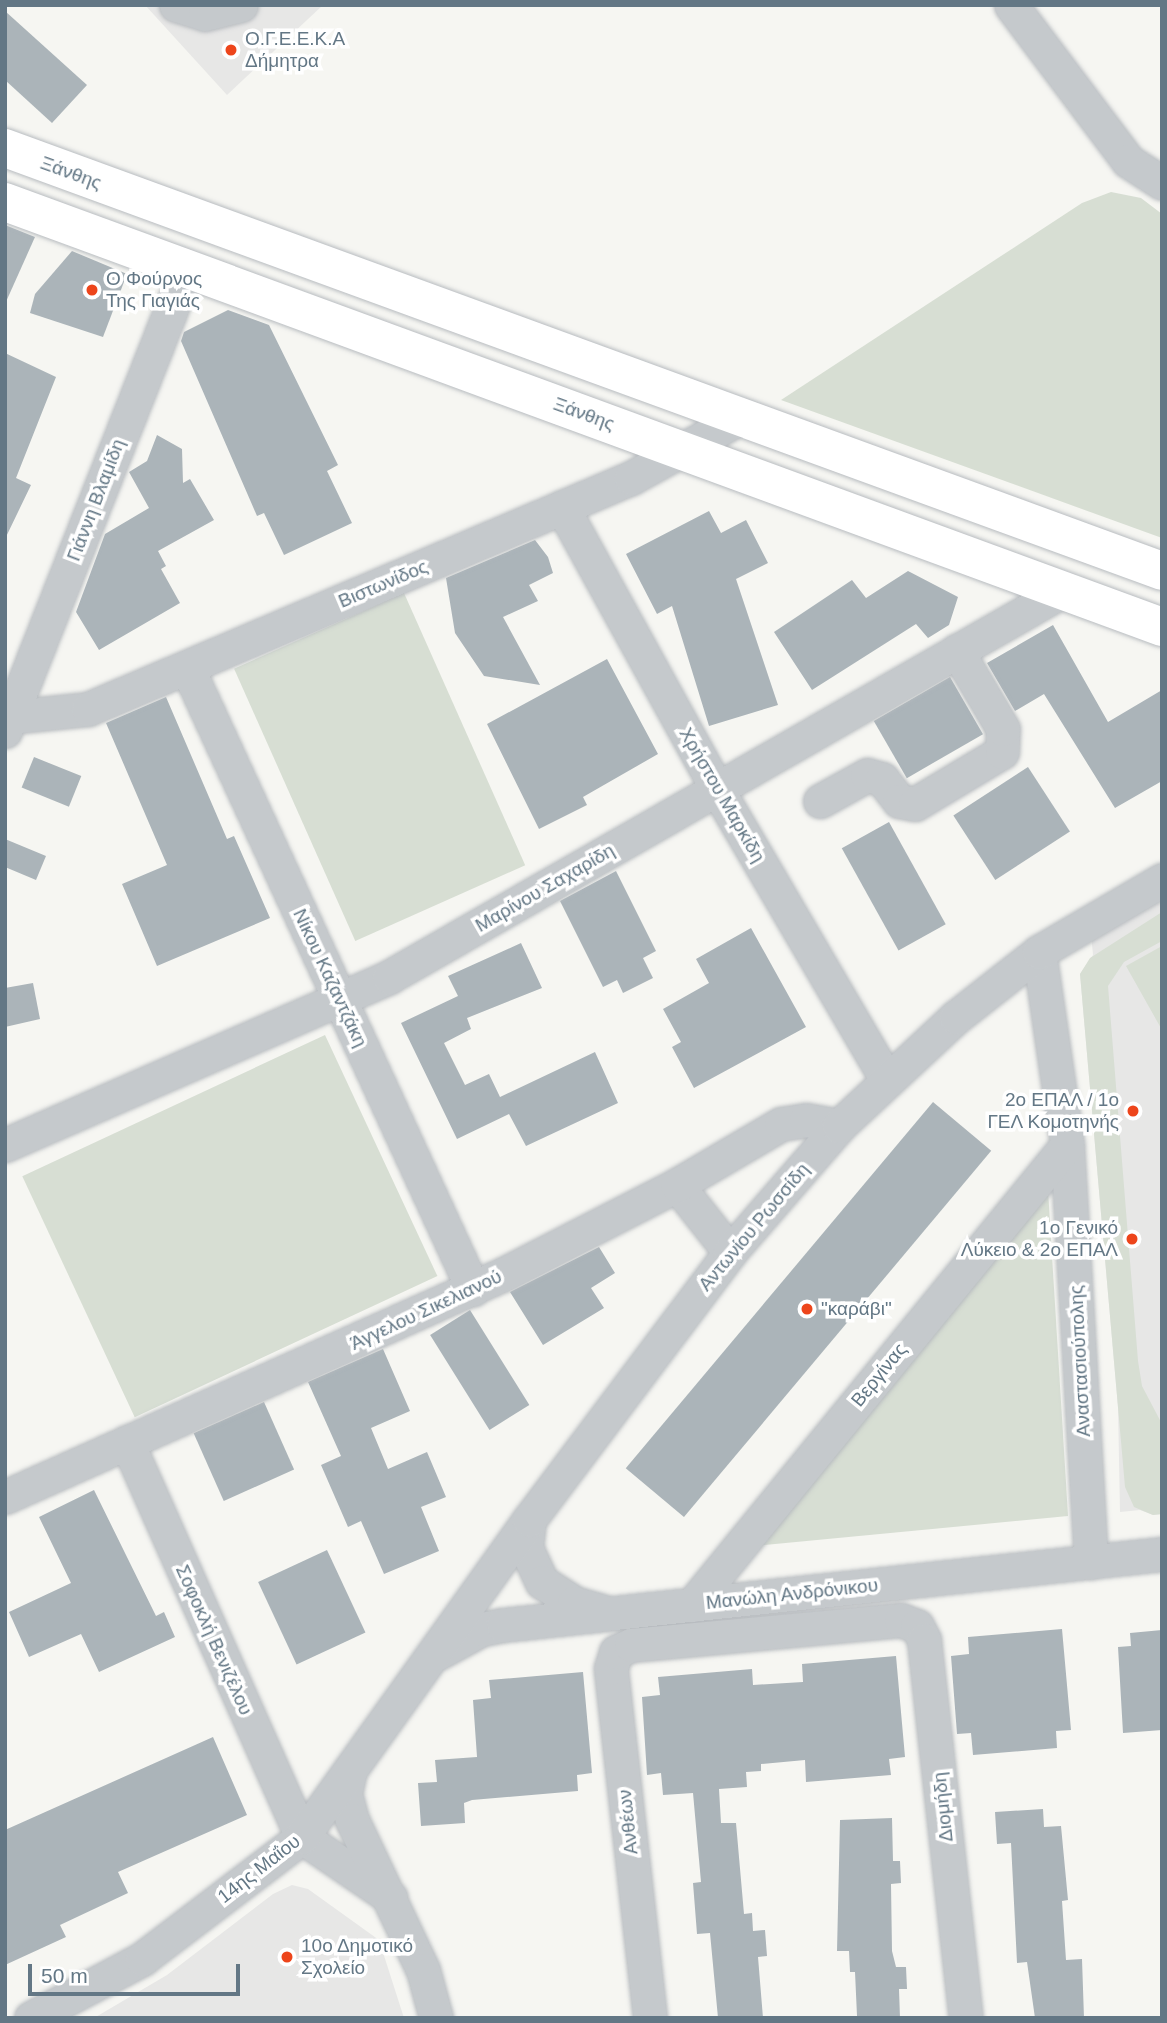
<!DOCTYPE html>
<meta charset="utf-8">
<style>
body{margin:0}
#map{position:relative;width:1167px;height:2023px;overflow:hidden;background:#f6f6f2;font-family:Arial,sans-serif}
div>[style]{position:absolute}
.built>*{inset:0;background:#e7e7e6}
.green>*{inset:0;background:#d7ded3;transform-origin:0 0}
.building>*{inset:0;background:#abb4b9;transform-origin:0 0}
.roads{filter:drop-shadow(0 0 2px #b8bcc0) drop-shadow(0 0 2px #b8bcc0)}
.minor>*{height:33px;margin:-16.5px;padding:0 16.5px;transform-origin:16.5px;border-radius:16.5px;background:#c5c9cc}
.major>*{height:38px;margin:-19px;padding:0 19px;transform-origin:19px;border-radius:19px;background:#fff}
.dots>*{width:19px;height:19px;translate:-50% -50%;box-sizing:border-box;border:4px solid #fff;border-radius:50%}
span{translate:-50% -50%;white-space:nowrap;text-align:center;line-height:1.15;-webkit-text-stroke:7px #fff;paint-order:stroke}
.poi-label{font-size:19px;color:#637785}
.left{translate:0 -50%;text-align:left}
.right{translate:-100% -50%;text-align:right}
.street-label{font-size:19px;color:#637785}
.frame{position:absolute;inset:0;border:7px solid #637785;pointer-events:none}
.scale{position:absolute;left:28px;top:1964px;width:212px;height:32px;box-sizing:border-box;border:4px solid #637785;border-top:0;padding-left:9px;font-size:21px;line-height:24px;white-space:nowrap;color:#637785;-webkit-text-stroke:5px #fff;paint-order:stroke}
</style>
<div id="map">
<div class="built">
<div style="clip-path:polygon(145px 5px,323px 5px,227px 95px)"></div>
<div style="clip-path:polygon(1162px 894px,1162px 1514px,1153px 1515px,1140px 1510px,1120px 1512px,1118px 1407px,1080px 974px,1093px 955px,1091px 933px)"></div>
<div style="clip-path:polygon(292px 1885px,308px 1889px,379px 1940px,404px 2018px,94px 2018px,167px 1975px,273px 1894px)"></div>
</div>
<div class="green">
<div style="clip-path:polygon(1111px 192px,1141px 198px,1162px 214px,1162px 538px,781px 400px,1082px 203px)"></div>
<div style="left:404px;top:593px;width:298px;height:186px;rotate:66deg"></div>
<div style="clip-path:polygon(1162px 912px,1162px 941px,1124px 962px,1108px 986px,1138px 1361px,1142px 1386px,1162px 1424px,1162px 1514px,1153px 1515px,1134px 1507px,1125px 1487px,1080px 974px,1090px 958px)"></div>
<div style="clip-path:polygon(1162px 946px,1162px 1030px,1126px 966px)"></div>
<div style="left:325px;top:1035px;width:266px;height:334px;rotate:65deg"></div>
<div style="clip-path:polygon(1048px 1190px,1068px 1516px,745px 1547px)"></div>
</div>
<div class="building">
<div style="clip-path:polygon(5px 11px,87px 85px,52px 123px,5px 80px)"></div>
<div style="clip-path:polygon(5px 225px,35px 237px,5px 304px)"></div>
<div style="clip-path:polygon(72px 251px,127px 274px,103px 337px,30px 313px,35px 294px)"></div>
<div style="clip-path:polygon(228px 310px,269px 325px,338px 465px,327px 471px,352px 523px,284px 555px,264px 513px,257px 516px,181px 341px,184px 332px)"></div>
<div style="clip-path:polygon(5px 353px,56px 377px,16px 478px,31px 485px,5px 539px)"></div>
<div style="clip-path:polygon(157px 435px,182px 449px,183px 483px,190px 479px,214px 520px,158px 551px,166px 566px,161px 569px,180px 603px,99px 650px,76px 612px,105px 534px,149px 508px,129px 472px,147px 461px)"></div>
<div style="clip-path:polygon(709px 511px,721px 533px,746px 520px,768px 563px,736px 579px,778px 705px,709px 726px,672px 606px,657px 614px,626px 554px)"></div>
<div style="clip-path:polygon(535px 540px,548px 557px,553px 573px,529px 585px,538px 601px,503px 617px,540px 685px,484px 676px,455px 633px,446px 578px)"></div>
<div style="clip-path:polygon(908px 571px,958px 597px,949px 625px,928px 638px,916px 624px,812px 690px,774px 632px,852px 580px,866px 598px)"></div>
<div style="clip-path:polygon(1053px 625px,1108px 722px,1162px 690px,1162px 781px,1115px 808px,1044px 694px,1015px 711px,987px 663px)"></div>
<div style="clip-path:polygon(607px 659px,658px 754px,583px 797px,587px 805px,539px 829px,487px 724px)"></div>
<div style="left:950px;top:677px;width:66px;height:88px;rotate:60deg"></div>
<div style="clip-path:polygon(166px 697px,227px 839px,234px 836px,270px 918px,157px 966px,122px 884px,167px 865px,106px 723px)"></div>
<div style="left:34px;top:757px;width:51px;height:33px;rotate:22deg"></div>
<div style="left:1028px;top:767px;width:77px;height:89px;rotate:57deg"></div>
<div style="left:889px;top:822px;width:117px;height:54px;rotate:61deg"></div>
<div style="clip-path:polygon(5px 839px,46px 856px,36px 880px,5px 867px)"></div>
<div style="clip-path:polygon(616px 871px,656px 951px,643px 958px,653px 978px,623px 993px,617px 980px,603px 987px,560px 901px)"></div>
<div style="clip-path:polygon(751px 928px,806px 1027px,694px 1088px,672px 1047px,681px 1042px,663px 1009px,709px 983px,696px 959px)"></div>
<div style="clip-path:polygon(521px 943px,542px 988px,467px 1018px,471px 1029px,444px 1043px,465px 1085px,489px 1074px,500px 1097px,595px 1052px,618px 1103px,526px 1146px,509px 1114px,457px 1139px,401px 1023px,458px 996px,448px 976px)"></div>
<div style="clip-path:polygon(33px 983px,40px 1019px,5px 1027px,5px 988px)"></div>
<div style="left:933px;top:1102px;width:76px;height:478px;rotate:40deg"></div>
<div style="clip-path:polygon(599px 1247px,615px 1273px,591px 1288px,604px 1308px,543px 1345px,510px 1292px)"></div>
<div style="left:470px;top:1310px;width:112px;height:47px;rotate:58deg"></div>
<div style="clip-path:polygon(383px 1349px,410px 1411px,371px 1428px,388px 1469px,427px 1452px,446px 1497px,421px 1507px,439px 1551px,384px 1574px,361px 1521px,348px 1527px,321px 1465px,341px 1456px,308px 1382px)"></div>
<div style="left:264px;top:1402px;width:74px;height:77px;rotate:66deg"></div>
<div style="clip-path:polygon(94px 1490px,156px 1616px,164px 1612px,175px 1637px,99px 1672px,81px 1634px,29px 1657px,9px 1612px,71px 1583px,39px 1517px)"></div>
<div style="left:327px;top:1550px;width:91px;height:76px;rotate:65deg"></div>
<div style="clip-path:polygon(1062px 1629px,1071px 1730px,1056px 1731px,1057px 1748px,973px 1755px,971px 1733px,957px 1734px,951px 1656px,969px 1654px,968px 1637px)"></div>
<div style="clip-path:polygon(1162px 1630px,1162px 1730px,1123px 1733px,1118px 1647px,1131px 1646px,1130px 1633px)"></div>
<div style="clip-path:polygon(896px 1656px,905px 1757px,889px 1759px,891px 1775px,806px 1782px,805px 1760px,761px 1764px,761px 1771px,746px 1772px,747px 1787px,719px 1789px,721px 1823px,736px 1823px,744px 1914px,752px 1913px,753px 1931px,765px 1930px,767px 1956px,758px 1957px,763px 2018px,718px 2018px,710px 1933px,697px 1934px,693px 1883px,701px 1882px,693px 1793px,663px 1795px,661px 1773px,647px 1775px,642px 1697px,660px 1695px,658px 1677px,752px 1669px,753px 1685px,803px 1682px,802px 1664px)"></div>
<div style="clip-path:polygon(583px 1672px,592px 1773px,577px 1775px,578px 1791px,472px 1800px,464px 1803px,465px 1823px,421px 1826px,418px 1783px,437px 1782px,435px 1760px,477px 1757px,473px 1700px,491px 1698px,489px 1680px)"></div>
<div style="clip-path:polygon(213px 1737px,247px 1815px,118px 1872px,128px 1893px,60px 1925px,66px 1937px,5px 1965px,5px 1830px)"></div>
<div style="clip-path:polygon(1043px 1809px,1044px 1827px,1061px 1826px,1068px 1900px,1062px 1901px,1066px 1960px,1082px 1959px,1084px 2018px,1035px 2018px,1027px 1962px,1017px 1963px,1011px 1843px,997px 1844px,995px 1812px)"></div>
<div style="clip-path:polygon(892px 1818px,893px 1861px,900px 1861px,901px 1883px,891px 1884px,892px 1951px,896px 1967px,906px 1967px,907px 1989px,899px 1989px,900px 2018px,863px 2018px,857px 2016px,855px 1972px,850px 1972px,849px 1951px,837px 1951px,840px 1820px)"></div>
</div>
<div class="roads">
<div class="minor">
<div style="left:176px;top:5px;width:30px;rotate:17deg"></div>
<div style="left:205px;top:14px;width:37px;rotate:-14deg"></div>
<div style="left:1011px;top:5px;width:195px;rotate:53.1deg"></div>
<div style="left:1128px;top:161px;width:40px;rotate:32.9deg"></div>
<div style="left:562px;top:507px;width:322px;rotate:61.2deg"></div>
<div style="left:717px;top:789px;width:337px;rotate:59.7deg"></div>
<div style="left:187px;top:667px;width:685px;rotate:65.31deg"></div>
<div style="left:11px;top:717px;width:77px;rotate:-5.9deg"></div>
<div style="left:88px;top:709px;width:590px;rotate:-23.05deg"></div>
<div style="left:631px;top:478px;width:128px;rotate:-29deg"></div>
<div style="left:5px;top:731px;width:497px;rotate:-68.5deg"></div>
<div style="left:820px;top:801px;width:54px;rotate:-29deg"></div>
<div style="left:867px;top:775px;width:16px;rotate:15deg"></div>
<div style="left:882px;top:779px;width:28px;rotate:52deg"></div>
<div style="left:899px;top:801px;width:16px;rotate:11deg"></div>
<div style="left:915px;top:804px;width:101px;rotate:-30.9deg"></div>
<div style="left:1002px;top:752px;width:23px;rotate:-88deg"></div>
<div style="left:1003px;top:729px;width:91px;rotate:-120.5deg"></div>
<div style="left:1039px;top:952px;width:195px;rotate:81.7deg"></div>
<div style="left:1067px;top:1145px;width:418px;rotate:86.7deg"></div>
<div style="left:5px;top:1145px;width:419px;rotate:-23.6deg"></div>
<div style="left:389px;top:977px;width:778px;rotate:-29.83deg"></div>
<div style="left:677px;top:1185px;width:85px;rotate:51.7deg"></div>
<div style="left:127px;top:1442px;width:432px;rotate:66.1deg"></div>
<div style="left:302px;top:1837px;width:107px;rotate:34.3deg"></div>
<div style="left:5px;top:1497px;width:549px;rotate:-24.09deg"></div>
<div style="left:506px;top:1273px;width:192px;rotate:-27.2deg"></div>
<div style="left:677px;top:1185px;width:121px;rotate:-30.4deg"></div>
<div style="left:781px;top:1124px;width:25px;rotate:-9deg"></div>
<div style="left:806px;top:1120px;width:34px;rotate:10deg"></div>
<div style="left:529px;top:1520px;width:28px;rotate:96deg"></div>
<div style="left:526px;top:1548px;width:38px;rotate:65deg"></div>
<div style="left:542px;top:1582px;width:38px;rotate:33deg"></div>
<div style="left:574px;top:1603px;width:29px;rotate:16deg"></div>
<div style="left:692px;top:1605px;width:593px;rotate:-50.81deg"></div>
<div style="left:438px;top:1653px;width:50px;rotate:-28.6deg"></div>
<div style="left:482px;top:1629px;width:21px;rotate:-11deg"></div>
<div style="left:503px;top:1625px;width:663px;rotate:-6.15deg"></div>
<div style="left:350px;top:1770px;width:25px;rotate:102deg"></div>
<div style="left:345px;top:1794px;width:27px;rotate:75deg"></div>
<div style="left:352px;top:1820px;width:166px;rotate:64.7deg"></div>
<div style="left:423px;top:1970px;width:50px;rotate:74.8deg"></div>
<div style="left:31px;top:2018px;width:126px;rotate:-28deg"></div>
<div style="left:142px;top:1959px;width:201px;rotate:-37.3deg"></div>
<div style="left:302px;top:1837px;width:390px;rotate:-54.4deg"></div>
<div style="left:529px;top:1520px;width:335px;rotate:-53.1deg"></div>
<div style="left:730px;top:1252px;width:167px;rotate:-49.1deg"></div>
<div style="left:839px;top:1126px;width:160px;rotate:-43deg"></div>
<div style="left:956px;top:1017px;width:105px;rotate:-38.1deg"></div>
<div style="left:1039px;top:952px;width:143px;rotate:-30.3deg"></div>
<div style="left:650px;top:2018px;width:352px;rotate:-96.4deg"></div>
<div style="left:611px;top:1668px;width:17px;rotate:-73deg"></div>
<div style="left:616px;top:1652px;width:17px;rotate:-25deg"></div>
<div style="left:631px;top:1645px;width:271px;rotate:-5.3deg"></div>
<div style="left:901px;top:1620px;width:17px;rotate:21deg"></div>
<div style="left:917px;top:1626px;width:16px;rotate:63deg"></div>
<div style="left:924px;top:1640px;width:380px;rotate:83.7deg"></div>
</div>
<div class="major">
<div style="left:5px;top:148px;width:1232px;rotate:20.08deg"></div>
<div style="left:5px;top:202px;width:1233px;rotate:20.17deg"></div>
</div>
</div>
<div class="dots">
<div style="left:231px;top:50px;background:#ed451b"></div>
<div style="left:92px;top:290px;background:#ed451b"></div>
<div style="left:1133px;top:1111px;background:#ed451b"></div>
<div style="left:1132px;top:1239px;background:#ed451b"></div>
<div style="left:807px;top:1309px;background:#ed451b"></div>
<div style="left:287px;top:1957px;background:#ed451b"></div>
</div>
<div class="poi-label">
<span class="left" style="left:245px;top:50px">Ο.Γ.Ε.Ε.Κ.Α<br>Δήμητρα</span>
<span class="left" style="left:106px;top:290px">Ο Φούρνος<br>Της Γιαγιάς</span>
<span class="right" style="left:1119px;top:1111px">2ο ΕΠΑΛ / 1ο<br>ΓΕΛ Κομοτηνής</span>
<span class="right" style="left:1118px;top:1239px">1ο Γενικό<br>Λύκειο &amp; 2ο ΕΠΑΛ</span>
<span class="left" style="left:821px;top:1309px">"καράβι"</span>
<span class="left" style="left:301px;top:1957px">10ο Δημοτικό<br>Σχολείο</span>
</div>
<div class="street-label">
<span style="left:71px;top:173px;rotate:20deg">Ξάνθης</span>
<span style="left:584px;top:414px;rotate:20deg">Ξάνθης</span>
<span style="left:96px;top:500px;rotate:-69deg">Γιάννη Βλαμίδη</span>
<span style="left:383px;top:584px;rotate:-23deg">Βιστωνίδος</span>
<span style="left:722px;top:795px;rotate:60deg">Χρήστου Μαρκίδη</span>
<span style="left:545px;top:888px;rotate:-30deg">Μαρίνου Σαχαρίδη</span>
<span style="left:330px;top:978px;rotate:65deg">Νίκου Καζαντζάκη</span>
<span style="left:754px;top:1227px;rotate:-50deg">Αντωνίου Ρωσσίδη</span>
<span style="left:426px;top:1310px;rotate:-25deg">Άγγελου Σικελιανού</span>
<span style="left:1080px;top:1361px;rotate:-93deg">Αναστασιούπολης</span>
<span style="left:879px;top:1375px;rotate:-51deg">Βεργίνας</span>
<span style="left:792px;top:1594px;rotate:-6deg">Μανώλη Ανδρόνικου</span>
<span style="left:214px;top:1640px;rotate:66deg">Σοφοκλή Βενιζέλου</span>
<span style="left:943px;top:1807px;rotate:-96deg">Διομήδη</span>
<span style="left:628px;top:1822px;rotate:-96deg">Ανθέων</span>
<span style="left:259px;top:1869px;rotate:-38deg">14ης Μαΐου</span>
</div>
<div class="frame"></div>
<div class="scale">50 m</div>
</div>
